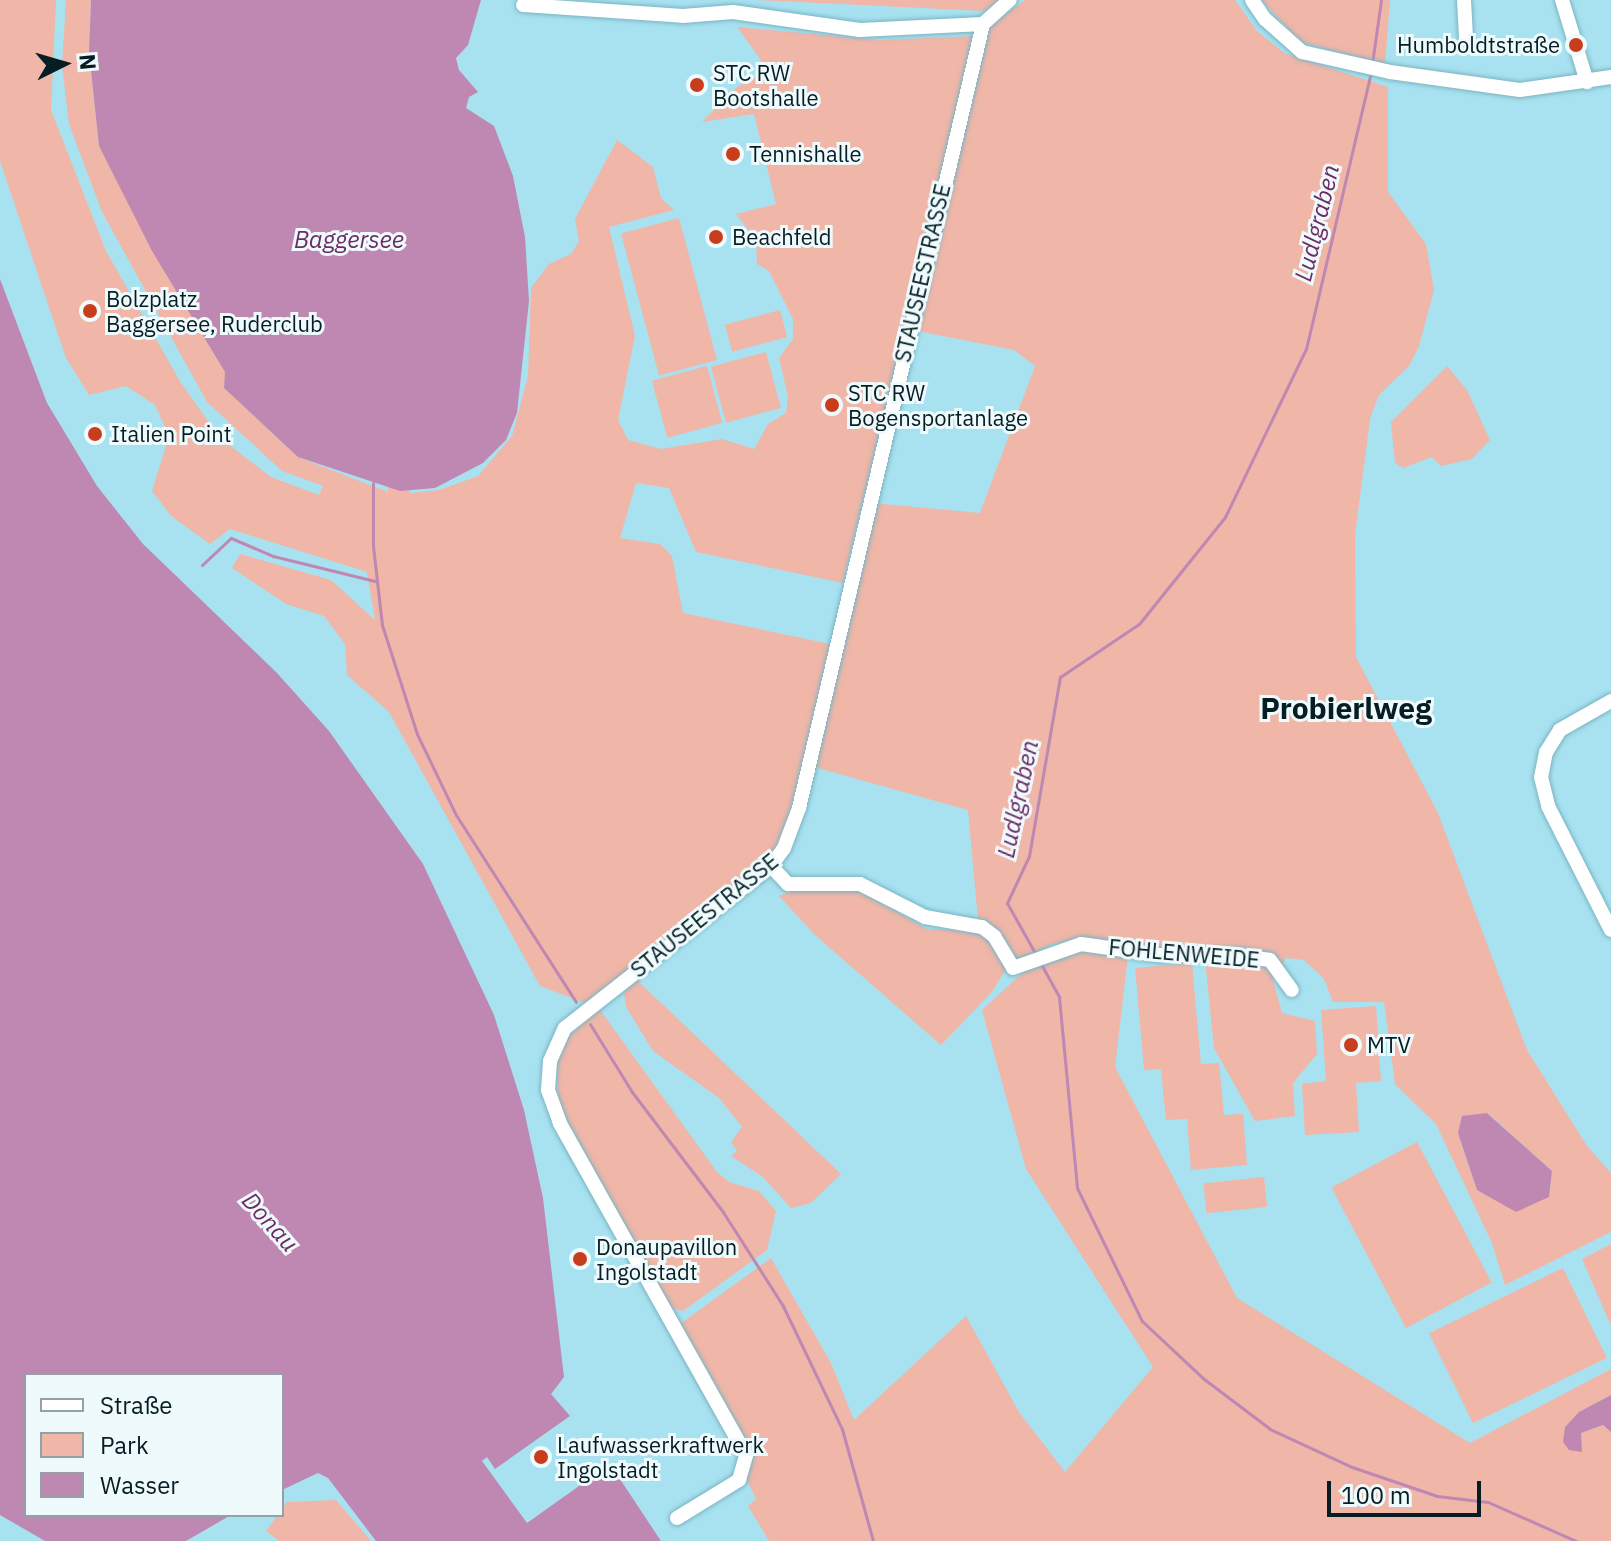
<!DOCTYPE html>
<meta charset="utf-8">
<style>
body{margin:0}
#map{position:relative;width:1611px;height:1541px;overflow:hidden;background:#a8e2f1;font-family:"IBM Plex Sans",sans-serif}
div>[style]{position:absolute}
.green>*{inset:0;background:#f0b6a8;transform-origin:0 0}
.water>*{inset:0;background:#be88b3}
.stream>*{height:3px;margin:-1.5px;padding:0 1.5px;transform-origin:1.5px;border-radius:1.5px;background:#be88b3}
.roads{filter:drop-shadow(0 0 2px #7bb4c2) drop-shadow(0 0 2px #7bb4c2)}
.minor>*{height:14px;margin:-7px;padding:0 7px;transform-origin:7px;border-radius:7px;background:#fff}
.dots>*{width:22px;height:22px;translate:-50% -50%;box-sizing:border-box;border:4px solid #effafd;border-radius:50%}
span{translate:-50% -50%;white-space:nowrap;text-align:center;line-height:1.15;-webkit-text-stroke:6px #effafd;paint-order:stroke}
.poi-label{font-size:22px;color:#061e23}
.right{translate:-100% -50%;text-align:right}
.left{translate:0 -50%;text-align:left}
.street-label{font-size:22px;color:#061e23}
.water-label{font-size:24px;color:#6d2c62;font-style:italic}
.district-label{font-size:30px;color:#061e23;font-weight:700}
.legend{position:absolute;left:24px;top:1373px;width:260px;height:144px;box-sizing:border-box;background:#effafd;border:2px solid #92a2a6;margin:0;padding:10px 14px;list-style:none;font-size:24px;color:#061e23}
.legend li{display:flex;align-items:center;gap:16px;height:40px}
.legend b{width:40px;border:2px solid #92a2a6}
.north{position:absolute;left:24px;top:24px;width:80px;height:80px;-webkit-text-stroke:6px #effafd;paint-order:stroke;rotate:85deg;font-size:22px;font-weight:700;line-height:32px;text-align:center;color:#061e23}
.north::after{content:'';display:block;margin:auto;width:28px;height:36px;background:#061e23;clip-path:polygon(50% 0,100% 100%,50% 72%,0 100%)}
.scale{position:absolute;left:1327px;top:1481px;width:154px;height:36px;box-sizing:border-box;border:4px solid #061e23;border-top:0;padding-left:10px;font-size:24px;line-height:28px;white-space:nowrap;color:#061e23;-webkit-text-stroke:6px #effafd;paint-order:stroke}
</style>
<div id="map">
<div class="green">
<div style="clip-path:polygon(0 0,56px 0,51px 110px,106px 251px,181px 383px,220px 438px,271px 477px,319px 495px,323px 486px,282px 471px,207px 402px,102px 212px,69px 124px,62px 65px,66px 0,91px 0,89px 52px,99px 146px,226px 372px,224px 388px,298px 457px,388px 492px,388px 483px,409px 483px,410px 493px,439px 490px,478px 476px,512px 436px,528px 376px,531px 288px,549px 264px,571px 254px,579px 241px,575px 219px,617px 140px,653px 167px,661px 198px,674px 210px,609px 227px,635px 336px,618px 420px,628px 440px,661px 449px,722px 439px,754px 449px,768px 424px,786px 413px,788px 397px,779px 358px,793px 339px,793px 319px,769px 271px,757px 264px,756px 240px,736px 214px,776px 204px,754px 114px,702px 122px,737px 87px,758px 75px,761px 60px,737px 27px,879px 40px,975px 36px,843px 583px,696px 552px,669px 488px,636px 483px,620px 538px,660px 544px,672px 556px,683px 613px,830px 644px,794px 803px,780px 841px,764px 864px,585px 1003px,540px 986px,389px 712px,347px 675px,345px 644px,324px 616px,286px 604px,232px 568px,240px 554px,331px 580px,375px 620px,367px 572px,230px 529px,210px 544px,171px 516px,152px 491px,169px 436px,155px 405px,126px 386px,89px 395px,66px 358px,0 161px)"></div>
<div style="clip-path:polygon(755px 0,1000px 0,984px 11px)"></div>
<div style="clip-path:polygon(evenodd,1025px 0,1235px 0,1257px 31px,1284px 53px,1388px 87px,1388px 192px,1426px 244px,1434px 290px,1419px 346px,1409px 366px,1379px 395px,1370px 419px,1355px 535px,1356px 657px,1438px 813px,1527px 1050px,1587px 1146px,1611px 1173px,1611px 1232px,1505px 1285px,1492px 1243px,1436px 1124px,1395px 1084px,1384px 1002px,1333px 1002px,1324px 979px,1304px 960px,1286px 958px,1273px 980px,1282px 1013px,1315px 1021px,1317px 1054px,1293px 1083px,1295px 1116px,1255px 1121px,1214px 1048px,1204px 950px,1138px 949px,1080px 939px,1052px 944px,1007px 967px,992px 992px,941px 1045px,815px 935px,779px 896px,795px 889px,858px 890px,927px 929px,979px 931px,968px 810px,814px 767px,873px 503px,980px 513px,1035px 366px,1014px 350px,912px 330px,987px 28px,1025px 0,1488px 1113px,1552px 1171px,1549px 1197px,1534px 1199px,1477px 1190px,1458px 1133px,1488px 1113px)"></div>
<div style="clip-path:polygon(1261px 0,1390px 0,1385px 65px,1301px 42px)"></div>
<div style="left:679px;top:218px;width:147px;height:60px;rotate:75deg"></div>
<div style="left:780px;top:310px;width:28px;height:57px;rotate:75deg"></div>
<div style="left:766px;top:352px;width:58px;height:57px;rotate:75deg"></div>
<div style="left:707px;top:366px;width:59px;height:57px;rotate:75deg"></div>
<div style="clip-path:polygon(1447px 366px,1467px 390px,1490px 440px,1472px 459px,1441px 466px,1432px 457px,1403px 468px,1395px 463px,1391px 422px)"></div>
<div style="clip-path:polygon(1069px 948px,1128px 956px,1115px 1067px,1237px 1298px,1470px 1443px,1611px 1369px,1611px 1395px,1579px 1412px,1565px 1427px,1581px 1452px,1581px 1433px,1603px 1425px,1611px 1432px,1611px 1541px,769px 1541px,748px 1506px,756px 1499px,746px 1478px,749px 1449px,680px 1324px,771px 1258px,831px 1363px,854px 1420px,966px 1316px,1019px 1412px,1065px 1472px,1153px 1367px,1026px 1169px,982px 1010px,1031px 965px)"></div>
<div style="clip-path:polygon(1192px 963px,1201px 1064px,1219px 1063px,1224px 1115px,1243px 1114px,1247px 1165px,1191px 1170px,1187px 1119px,1166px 1120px,1161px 1069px,1144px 1070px,1135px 968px)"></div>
<div style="clip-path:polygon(637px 980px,841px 1174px,811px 1203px,791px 1208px,763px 1177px,731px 1156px,737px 1151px,731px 1142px,742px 1127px,719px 1098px,653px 1051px,626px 1007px,624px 992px)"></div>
<div style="clip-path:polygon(1376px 1006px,1381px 1081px,1356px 1083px,1359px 1132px,1305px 1135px,1302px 1084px,1326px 1081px,1321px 1010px)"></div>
<div style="clip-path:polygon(598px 1007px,717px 1172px,729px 1182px,759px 1191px,776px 1211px,767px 1250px,683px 1311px,669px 1308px,559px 1105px,556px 1068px,564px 1042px)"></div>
<div style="left:1417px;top:1142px;width:159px;height:97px;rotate:62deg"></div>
<div style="left:1264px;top:1177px;width:30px;height:61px;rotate:84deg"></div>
<div style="clip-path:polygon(1611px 1244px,1611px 1326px,1582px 1259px)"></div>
<div style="left:1563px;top:1268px;width:100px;height:149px;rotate:64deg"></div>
<div style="clip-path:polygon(336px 1500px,371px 1541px,279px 1541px,266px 1531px,287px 1502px)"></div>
</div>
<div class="water">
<div style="clip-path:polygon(91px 0,481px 0,468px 45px,456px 58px,459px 70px,478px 92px,469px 97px,466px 108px,494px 126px,513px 176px,525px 237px,529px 301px,517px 413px,506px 440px,483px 463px,435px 488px,400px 491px,298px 457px,224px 388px,225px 372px,152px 251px,99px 146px,89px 52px)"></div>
<div style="clip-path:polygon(0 279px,47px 403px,97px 486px,143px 544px,277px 673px,329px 731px,423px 864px,494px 1015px,524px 1110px,543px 1198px,564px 1377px,551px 1394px,570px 1416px,495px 1469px,487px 1457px,482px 1461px,527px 1523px,610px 1464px,661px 1541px,376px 1541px,328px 1478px,318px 1473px,282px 1490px,282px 1375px,26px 1375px,26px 1515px,231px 1515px,186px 1541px,45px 1541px,0 1515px)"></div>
<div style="clip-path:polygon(1487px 1113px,1552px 1171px,1549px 1197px,1516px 1212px,1477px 1190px,1458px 1133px,1462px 1116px)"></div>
<div style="clip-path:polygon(1611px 1395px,1611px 1432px,1603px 1425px,1581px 1433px,1582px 1452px,1569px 1450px,1563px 1442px,1565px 1427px,1579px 1412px)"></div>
</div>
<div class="stream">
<div style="left:1372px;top:64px;width:65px;rotate:-82deg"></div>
<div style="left:373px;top:483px;width:63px;rotate:90deg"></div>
<div style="left:373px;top:546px;width:80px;rotate:83.5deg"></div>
<div style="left:382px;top:625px;width:114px;rotate:72.2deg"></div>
<div style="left:417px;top:734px;width:90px;rotate:64.3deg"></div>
<div style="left:456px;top:815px;width:222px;rotate:57.3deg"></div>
<div style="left:202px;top:565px;width:40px;rotate:-43deg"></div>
<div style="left:231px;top:538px;width:46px;rotate:23.2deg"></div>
<div style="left:273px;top:556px;width:105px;rotate:13.8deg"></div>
<div style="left:1035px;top:953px;width:57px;rotate:-119.2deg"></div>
<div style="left:1007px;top:903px;width:52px;rotate:-64.9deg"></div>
<div style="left:1029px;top:856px;width:182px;rotate:-80.2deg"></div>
<div style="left:1060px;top:677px;width:95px;rotate:-33.9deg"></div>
<div style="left:1139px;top:624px;width:137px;rotate:-51.2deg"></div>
<div style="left:1225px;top:517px;width:187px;rotate:-64.3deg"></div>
<div style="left:1306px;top:349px;width:285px;rotate:-76.8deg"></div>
<div style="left:1041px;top:964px;width:38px;rotate:61deg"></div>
<div style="left:1059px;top:997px;width:192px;rotate:84.6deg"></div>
<div style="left:1077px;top:1188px;width:148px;rotate:64deg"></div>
<div style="left:1142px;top:1321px;width:85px;rotate:43.1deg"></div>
<div style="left:1204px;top:1379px;width:83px;rotate:37.1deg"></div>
<div style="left:1270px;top:1429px;width:90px;rotate:24.9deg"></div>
<div style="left:1352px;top:1467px;width:90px;rotate:18.8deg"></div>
<div style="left:1437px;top:1496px;width:51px;rotate:6.7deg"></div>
<div style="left:1488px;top:1502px;width:96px;rotate:23.9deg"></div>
<div style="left:590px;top:1024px;width:80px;rotate:58.3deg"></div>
<div style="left:632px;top:1092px;width:151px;rotate:52.8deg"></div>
<div style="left:723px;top:1212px;width:112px;rotate:57.4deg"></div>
<div style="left:783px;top:1306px;width:136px;rotate:64.4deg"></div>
<div style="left:842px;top:1429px;width:116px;rotate:74.5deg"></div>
</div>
<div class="roads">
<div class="minor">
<div style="left:1252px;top:0;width:23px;rotate:56deg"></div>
<div style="left:1265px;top:19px;width:50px;rotate:41.7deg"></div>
<div style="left:1302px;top:52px;width:90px;rotate:12.8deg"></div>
<div style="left:1390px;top:72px;width:131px;rotate:7.9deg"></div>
<div style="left:1520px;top:90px;width:92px;rotate:-8.1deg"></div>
<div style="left:1464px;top:0;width:38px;rotate:87deg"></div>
<div style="left:1562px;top:0;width:86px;rotate:73deg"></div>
<div style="left:523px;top:5px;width:160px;rotate:3.9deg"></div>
<div style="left:683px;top:16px;width:50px;rotate:-4.6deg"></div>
<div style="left:733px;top:12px;width:128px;rotate:8.1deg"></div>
<div style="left:860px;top:30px;width:123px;rotate:-2.8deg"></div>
<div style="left:983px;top:24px;width:36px;rotate:-42deg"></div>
<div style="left:1611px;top:701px;width:59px;rotate:150.4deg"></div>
<div style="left:1560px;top:730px;width:26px;rotate:122deg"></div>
<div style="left:1546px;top:752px;width:25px;rotate:101deg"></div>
<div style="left:1541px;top:777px;width:30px;rotate:76deg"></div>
<div style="left:1548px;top:806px;width:139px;rotate:63.1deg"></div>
<div style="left:771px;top:866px;width:25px;rotate:47deg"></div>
<div style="left:788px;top:884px;width:72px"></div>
<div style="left:860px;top:884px;width:73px;rotate:26.9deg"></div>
<div style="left:925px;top:917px;width:58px;rotate:10deg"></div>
<div style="left:982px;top:927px;width:15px;rotate:37deg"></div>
<div style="left:994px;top:936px;width:37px;rotate:59deg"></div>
<div style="left:1013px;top:968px;width:72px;rotate:-19.4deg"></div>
<div style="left:1081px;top:944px;width:79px;rotate:8deg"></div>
<div style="left:1159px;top:955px;width:79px"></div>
<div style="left:1238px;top:955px;width:32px;rotate:9deg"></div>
<div style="left:1270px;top:960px;width:37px;rotate:54deg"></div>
<div style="left:677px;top:1518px;width:73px;rotate:-31.5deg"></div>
<div style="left:739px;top:1480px;width:26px;rotate:-74deg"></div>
<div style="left:746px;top:1455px;width:381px;rotate:-119.3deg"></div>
<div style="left:560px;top:1123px;width:35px;rotate:-110deg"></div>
<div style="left:548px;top:1090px;width:29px;rotate:-86deg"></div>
<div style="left:550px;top:1061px;width:36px;rotate:-66deg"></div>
<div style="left:565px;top:1028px;width:262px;rotate:-38.2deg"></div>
<div style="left:771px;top:866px;width:22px;rotate:-54deg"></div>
<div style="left:784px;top:848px;width:43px;rotate:-69.4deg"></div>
<div style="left:799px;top:808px;width:805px;rotate:-76.79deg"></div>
</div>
</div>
<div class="dots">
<div style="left:1576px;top:45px;background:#c83e1d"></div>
<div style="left:697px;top:85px;background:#c83e1d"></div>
<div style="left:733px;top:154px;background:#c83e1d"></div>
<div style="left:716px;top:237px;background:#c83e1d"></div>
<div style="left:90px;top:311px;background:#c83e1d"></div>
<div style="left:832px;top:405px;background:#c83e1d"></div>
<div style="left:95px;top:434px;background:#c83e1d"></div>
<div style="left:1351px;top:1045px;background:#c83e1d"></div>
<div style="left:580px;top:1259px;background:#c83e1d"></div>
<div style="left:541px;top:1457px;background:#c83e1d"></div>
</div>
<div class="poi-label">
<span class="right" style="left:1560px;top:45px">Humboldtstraße</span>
<span class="left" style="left:713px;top:85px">STC RW<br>Bootshalle</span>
<span class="left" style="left:749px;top:154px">Tennishalle</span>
<span class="left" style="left:732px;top:237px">Beachfeld</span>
<span class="left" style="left:106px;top:311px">Bolzplatz<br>Baggersee, Ruderclub</span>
<span class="left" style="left:848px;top:405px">STC RW<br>Bogensportanlage</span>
<span class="left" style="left:111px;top:434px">Italien Point</span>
<span class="left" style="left:1367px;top:1045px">MTV</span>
<span class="left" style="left:596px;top:1259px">Donaupavillon<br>Ingolstadt</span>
<span class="left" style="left:557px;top:1457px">Laufwasserkraftwerk<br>Ingolstadt</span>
</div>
<div class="street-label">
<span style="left:922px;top:273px;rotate:-77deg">STAUSEESTRASSE</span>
<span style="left:704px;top:915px;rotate:-39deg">STAUSEESTRASSE</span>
<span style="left:1184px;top:953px;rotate:5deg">FOHLENWEIDE</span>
</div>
<div class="water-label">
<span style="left:1317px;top:223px;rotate:-76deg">Ludlgraben</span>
<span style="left:349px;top:240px">Baggersee</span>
<span style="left:1018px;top:799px;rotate:-78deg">Ludlgraben</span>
<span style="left:270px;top:1222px;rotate:48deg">Donau</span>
</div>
<div class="district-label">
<span style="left:1346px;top:708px">Probierlweg</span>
</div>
<ul class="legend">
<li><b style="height:10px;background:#fff"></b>Straße</li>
<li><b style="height:22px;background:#f0b6a8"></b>Park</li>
<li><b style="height:22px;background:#be88b3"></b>Wasser</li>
</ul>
<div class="north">N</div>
<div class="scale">100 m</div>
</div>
